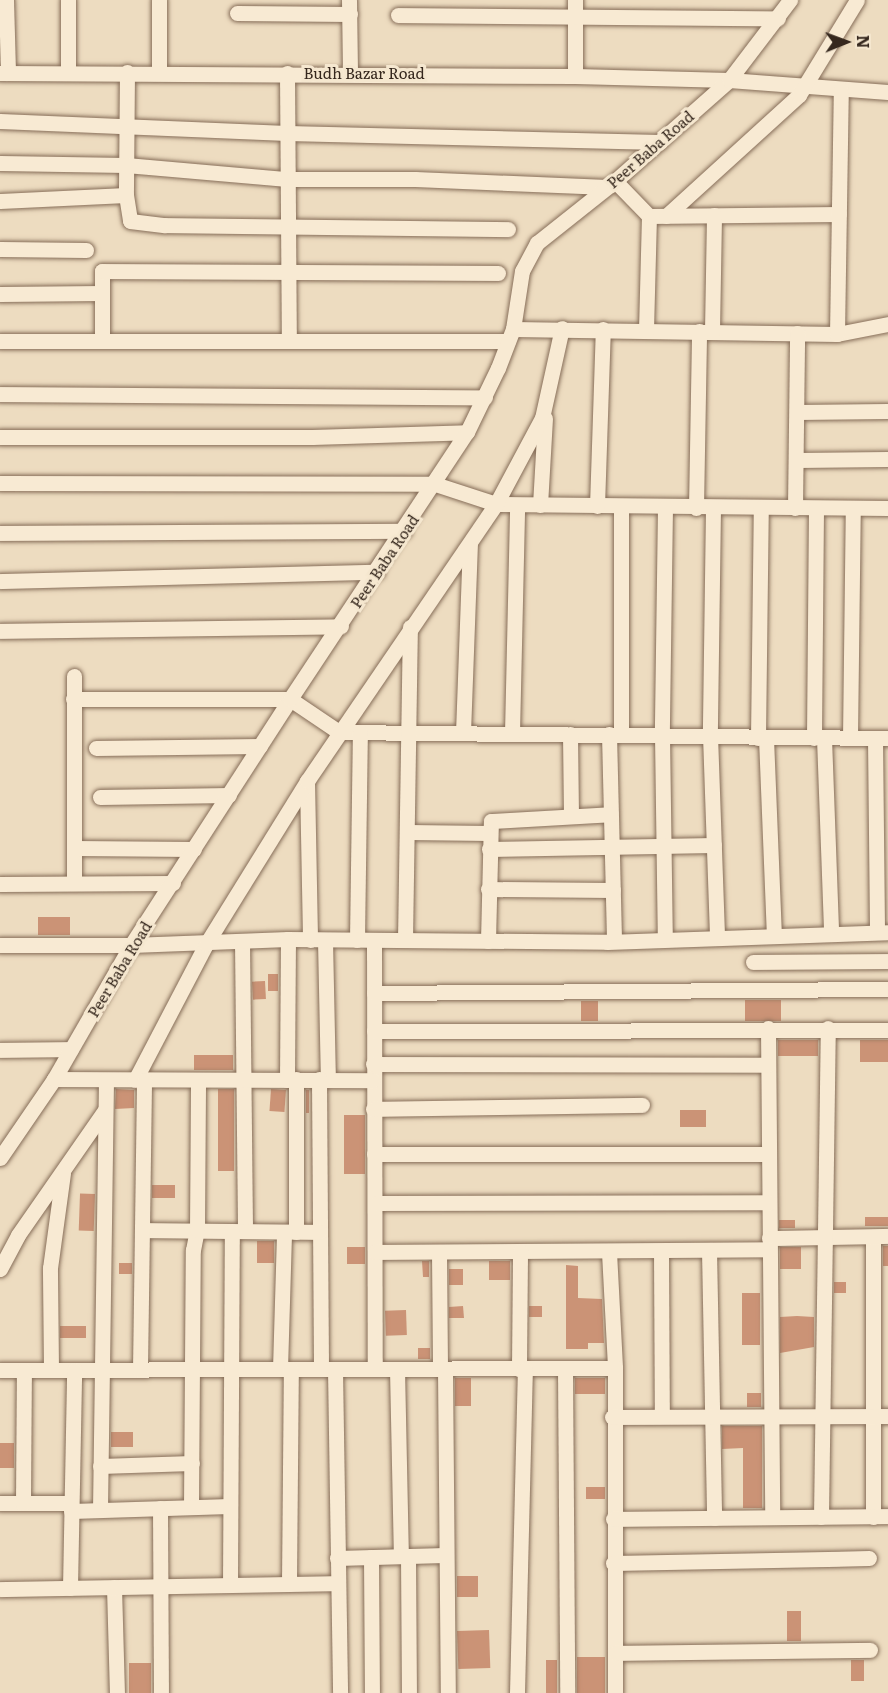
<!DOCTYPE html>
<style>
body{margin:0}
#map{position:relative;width:888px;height:1693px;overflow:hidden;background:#eddcc0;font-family:Literata,serif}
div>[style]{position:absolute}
.building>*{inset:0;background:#cb9376;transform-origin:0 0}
.roads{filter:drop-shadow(0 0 2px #866d58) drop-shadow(0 0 2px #866d58)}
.minor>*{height:15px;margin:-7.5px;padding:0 7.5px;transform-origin:7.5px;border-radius:7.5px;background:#f8ead3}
span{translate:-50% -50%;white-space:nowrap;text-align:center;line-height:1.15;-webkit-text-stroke:6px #f5e7cf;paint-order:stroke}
.street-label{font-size:15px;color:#35271d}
.north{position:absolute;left:816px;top:12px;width:60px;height:60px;-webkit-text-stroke:4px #f5e7cf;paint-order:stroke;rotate:89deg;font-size:16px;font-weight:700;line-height:24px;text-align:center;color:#35271d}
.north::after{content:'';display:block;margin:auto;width:21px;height:27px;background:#35271d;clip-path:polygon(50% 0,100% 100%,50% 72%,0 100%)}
</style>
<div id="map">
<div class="building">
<div style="left:38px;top:917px;width:32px;height:18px"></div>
<div style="left:268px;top:974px;width:10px;height:17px"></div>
<div style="left:265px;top:981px;width:18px;height:13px;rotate:87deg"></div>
<div style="left:745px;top:1000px;width:36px;height:21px"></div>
<div style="left:581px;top:1001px;width:17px;height:20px"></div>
<div style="left:778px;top:1040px;width:40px;height:16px"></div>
<div style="left:860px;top:1040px;width:28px;height:22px"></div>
<div style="left:194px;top:1055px;width:39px;height:15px"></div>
<div style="clip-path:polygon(116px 1089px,134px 1090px,134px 1108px,115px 1109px)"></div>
<div style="left:218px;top:1089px;width:16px;height:82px"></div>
<div style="left:271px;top:1089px;width:15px;height:22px;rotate:4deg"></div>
<div style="left:306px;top:1090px;width:3px;height:23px"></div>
<div style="left:680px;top:1110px;width:26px;height:17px"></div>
<div style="left:344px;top:1115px;width:21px;height:59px"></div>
<div style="left:152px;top:1185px;width:23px;height:13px"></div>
<div style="left:95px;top:1194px;width:37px;height:15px;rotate:92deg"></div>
<div style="left:888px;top:1217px;width:9px;height:23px;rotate:90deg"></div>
<div style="left:779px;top:1220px;width:16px;height:8px"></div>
<div style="left:257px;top:1241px;width:17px;height:22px"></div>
<div style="left:883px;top:1246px;width:5px;height:20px"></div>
<div style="left:365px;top:1247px;width:17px;height:18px;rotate:90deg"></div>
<div style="left:801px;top:1247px;width:22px;height:21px;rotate:90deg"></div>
<div style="clip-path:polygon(422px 1261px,429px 1261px,429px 1277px,423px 1277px)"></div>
<div style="left:489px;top:1261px;width:21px;height:19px"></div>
<div style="left:132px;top:1263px;width:11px;height:13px;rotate:90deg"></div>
<div style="clip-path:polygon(566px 1265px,578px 1266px,578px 1298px,602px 1299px,604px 1343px,588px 1343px,588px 1349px,566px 1349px)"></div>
<div style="left:449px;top:1269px;width:14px;height:16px"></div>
<div style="left:834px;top:1282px;width:12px;height:11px"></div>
<div style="left:742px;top:1293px;width:18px;height:52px"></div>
<div style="clip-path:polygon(463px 1306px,464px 1318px,449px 1318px,449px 1307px)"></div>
<div style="left:542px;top:1306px;width:11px;height:13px;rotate:90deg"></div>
<div style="left:406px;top:1310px;width:25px;height:21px;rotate:88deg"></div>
<div style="clip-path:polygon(797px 1316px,814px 1317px,814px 1347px,780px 1353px,780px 1317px)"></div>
<div style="left:86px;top:1326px;width:12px;height:26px;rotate:90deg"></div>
<div style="left:430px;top:1348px;width:11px;height:12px;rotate:90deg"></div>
<div style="left:455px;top:1378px;width:16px;height:28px"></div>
<div style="left:575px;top:1378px;width:30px;height:16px"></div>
<div style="left:761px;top:1393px;width:14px;height:14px;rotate:90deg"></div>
<div style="clip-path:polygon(722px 1426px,762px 1426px,762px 1508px,743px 1508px,743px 1448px,722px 1449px)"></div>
<div style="left:111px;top:1432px;width:22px;height:15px"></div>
<div style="left:0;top:1443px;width:14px;height:25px"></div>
<div style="left:586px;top:1487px;width:19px;height:12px"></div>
<div style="left:457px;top:1576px;width:21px;height:21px"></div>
<div style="left:787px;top:1611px;width:14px;height:30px"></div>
<div style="left:489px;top:1630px;width:38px;height:32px;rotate:88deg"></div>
<div style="left:577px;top:1657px;width:28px;height:36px"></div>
<div style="left:546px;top:1660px;width:11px;height:33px"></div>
<div style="left:851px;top:1660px;width:13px;height:21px"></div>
<div style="left:151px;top:1663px;width:30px;height:22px;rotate:90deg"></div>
</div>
<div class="roads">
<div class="minor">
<div style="left:6px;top:0;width:73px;rotate:88.4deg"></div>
<div style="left:159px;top:0;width:72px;rotate:90deg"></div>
<div style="left:349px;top:0;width:73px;rotate:89.2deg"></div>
<div style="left:575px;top:0;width:76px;rotate:90deg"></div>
<div style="left:237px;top:13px;width:113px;rotate:0.5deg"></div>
<div style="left:398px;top:15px;width:380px;rotate:0.5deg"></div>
<div style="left:127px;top:72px;width:123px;rotate:90.5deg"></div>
<div style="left:126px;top:195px;width:26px;rotate:81deg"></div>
<div style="left:130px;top:221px;width:35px;rotate:7deg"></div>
<div style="left:165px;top:225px;width:343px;rotate:0.7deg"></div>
<div style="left:0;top:73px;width:575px;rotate:0.3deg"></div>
<div style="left:575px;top:76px;width:154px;rotate:1.5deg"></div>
<div style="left:729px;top:80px;width:159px;rotate:4.3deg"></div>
<div style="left:68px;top:73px;width:73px;rotate:-90deg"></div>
<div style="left:287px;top:73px;width:267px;rotate:89.6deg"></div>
<div style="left:0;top:121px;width:287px;rotate:2.4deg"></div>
<div style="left:287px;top:133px;width:373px;rotate:1.4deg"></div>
<div style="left:0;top:163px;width:126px;rotate:0.9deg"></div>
<div style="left:126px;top:165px;width:162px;rotate:5deg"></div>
<div style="left:287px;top:179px;width:128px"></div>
<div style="left:415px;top:179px;width:192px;rotate:2.4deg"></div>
<div style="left:615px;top:181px;width:49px;rotate:45.8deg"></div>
<div style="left:649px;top:216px;width:190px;rotate:-0.6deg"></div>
<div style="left:0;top:201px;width:126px;rotate:-2.7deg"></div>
<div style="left:666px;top:216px;width:180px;rotate:-42.3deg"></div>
<div style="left:799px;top:95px;width:111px;rotate:-58.6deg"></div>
<div style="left:0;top:249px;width:86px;rotate:0.7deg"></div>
<div style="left:0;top:294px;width:102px;rotate:-0.6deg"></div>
<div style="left:513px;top:329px;width:324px;rotate:0.9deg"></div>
<div style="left:837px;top:334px;width:52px;rotate:-11.1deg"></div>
<div style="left:646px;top:330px;width:114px;rotate:-88.5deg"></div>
<div style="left:712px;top:331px;width:116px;rotate:-89deg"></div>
<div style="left:837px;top:334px;width:245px;rotate:-89.1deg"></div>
<div style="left:102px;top:338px;width:67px;rotate:-90deg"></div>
<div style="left:102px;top:271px;width:396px;rotate:0.3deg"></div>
<div style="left:0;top:341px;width:508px"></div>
<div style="left:0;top:394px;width:485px;rotate:0.4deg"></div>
<div style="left:797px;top:412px;width:91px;rotate:-0.6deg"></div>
<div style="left:0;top:437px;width:312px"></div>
<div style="left:312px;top:437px;width:155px;rotate:-1.8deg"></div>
<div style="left:797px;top:460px;width:91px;rotate:-0.6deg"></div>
<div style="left:0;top:483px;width:435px;rotate:0.1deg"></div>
<div style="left:435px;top:484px;width:64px;rotate:18.2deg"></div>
<div style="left:496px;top:504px;width:392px;rotate:0.6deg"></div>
<div style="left:540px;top:505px;width:87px;rotate:-86.7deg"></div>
<div style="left:597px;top:506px;width:177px;rotate:-88.1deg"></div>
<div style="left:621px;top:507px;width:227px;rotate:90deg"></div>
<div style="left:665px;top:507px;width:228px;rotate:90.8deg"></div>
<div style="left:662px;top:735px;width:204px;rotate:89.2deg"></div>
<div style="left:696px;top:508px;width:177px;rotate:-89deg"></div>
<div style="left:713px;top:508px;width:227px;rotate:90.8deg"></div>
<div style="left:710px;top:735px;width:203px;rotate:88deg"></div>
<div style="left:795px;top:508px;width:175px;rotate:-89.3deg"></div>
<div style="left:0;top:533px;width:404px;rotate:-0.3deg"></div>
<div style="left:0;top:581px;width:377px;rotate:-1.4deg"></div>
<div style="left:0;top:631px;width:341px;rotate:-0.8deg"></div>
<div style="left:74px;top:676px;width:206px;rotate:90deg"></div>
<div style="left:73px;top:699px;width:217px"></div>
<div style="left:290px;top:699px;width:59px;rotate:34deg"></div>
<div style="left:339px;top:732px;width:549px;rotate:0.63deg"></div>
<div style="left:463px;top:733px;width:189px;rotate:-87.9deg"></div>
<div style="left:512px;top:733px;width:228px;rotate:-88.7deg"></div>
<div style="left:570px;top:734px;width:81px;rotate:89.3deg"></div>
<div style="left:609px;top:734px;width:207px;rotate:88.6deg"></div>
<div style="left:758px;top:738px;width:230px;rotate:-89.3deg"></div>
<div style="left:766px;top:738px;width:197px;rotate:87.7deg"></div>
<div style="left:814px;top:738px;width:230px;rotate:-89.5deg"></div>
<div style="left:824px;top:738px;width:195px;rotate:87.9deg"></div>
<div style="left:850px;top:738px;width:230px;rotate:-89.3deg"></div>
<div style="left:875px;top:738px;width:194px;rotate:89.4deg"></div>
<div style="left:96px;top:748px;width:164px;rotate:-0.7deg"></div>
<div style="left:307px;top:781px;width:159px;rotate:88.9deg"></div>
<div style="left:100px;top:797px;width:129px;rotate:-0.9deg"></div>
<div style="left:408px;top:832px;width:81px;rotate:0.7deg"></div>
<div style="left:74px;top:848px;width:120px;rotate:0.5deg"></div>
<div style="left:489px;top:849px;width:225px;rotate:-1deg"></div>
<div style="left:0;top:884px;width:173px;rotate:-0.3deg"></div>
<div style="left:488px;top:889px;width:125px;rotate:0.5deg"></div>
<div style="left:325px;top:940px;width:139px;rotate:88.8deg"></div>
<div style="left:357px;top:940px;width:208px;rotate:-89.2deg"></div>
<div style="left:374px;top:940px;width:429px;rotate:89.9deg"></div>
<div style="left:405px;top:940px;width:313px;rotate:-89.1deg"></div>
<div style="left:242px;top:941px;width:290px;rotate:89.4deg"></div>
<div style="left:488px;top:941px;width:120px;rotate:-88.6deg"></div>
<div style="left:491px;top:821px;width:120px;rotate:-3.3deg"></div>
<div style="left:0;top:945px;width:131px"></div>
<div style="left:131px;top:945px;width:157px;rotate:-2.2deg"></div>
<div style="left:288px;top:939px;width:319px;rotate:0.5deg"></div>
<div style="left:607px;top:942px;width:281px;rotate:-2deg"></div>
<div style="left:753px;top:962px;width:135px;rotate:-0.4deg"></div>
<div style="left:374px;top:993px;width:514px;rotate:-0.45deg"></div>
<div style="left:768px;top:1028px;width:489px;rotate:89.5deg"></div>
<div style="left:374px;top:1031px;width:514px;rotate:-0.11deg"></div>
<div style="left:0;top:1050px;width:71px;rotate:-0.8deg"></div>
<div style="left:373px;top:1064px;width:395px;rotate:0.1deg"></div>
<div style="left:54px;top:1079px;width:319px;rotate:0.2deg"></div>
<div style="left:319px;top:1079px;width:290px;rotate:89.6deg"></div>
<div style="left:135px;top:1080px;width:153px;rotate:-62.4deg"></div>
<div style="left:206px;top:944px;width:192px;rotate:-58.2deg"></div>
<div style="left:307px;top:781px;width:335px;rotate:-55.7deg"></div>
<div style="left:496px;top:504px;width:98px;rotate:-61.9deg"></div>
<div style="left:542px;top:418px;width:92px;rotate:-77.5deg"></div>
<div style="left:287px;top:1080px;width:141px;rotate:-89.6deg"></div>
<div style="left:373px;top:1109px;width:269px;rotate:-0.9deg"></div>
<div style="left:374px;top:1154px;width:395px"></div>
<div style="left:0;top:1158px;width:96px;rotate:-55.6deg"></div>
<div style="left:54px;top:1079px;width:155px;rotate:-60.1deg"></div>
<div style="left:131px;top:945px;width:293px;rotate:-57.1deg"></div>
<div style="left:290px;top:699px;width:320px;rotate:-56.5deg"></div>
<div style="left:467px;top:432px;width:71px;rotate:-64.2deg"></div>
<div style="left:498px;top:368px;width:42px;rotate:-69deg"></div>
<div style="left:513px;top:329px;width:59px;rotate:-81.2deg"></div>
<div style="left:522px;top:271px;width:32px;rotate:-62deg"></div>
<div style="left:537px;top:243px;width:100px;rotate:-38.5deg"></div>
<div style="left:615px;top:181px;width:152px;rotate:-41.5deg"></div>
<div style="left:729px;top:80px;width:101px;rotate:-52.7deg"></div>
<div style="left:376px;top:1203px;width:393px;rotate:-0.1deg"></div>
<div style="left:142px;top:1230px;width:178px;rotate:0.6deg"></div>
<div style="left:296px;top:1232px;width:153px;rotate:-90deg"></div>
<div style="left:873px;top:1237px;width:280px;rotate:90deg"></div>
<div style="left:769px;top:1238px;width:119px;rotate:-1deg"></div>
<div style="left:709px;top:1250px;width:268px;rotate:88.9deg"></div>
<div style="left:661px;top:1251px;width:165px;rotate:89.7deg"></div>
<div style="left:375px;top:1252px;width:394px;rotate:-0.4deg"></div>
<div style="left:439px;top:1252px;width:117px;rotate:89.5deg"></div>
<div style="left:609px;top:1252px;width:116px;rotate:87deg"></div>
<div style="left:615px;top:1368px;width:325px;rotate:90deg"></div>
<div style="left:0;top:1269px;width:38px;rotate:-62deg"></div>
<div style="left:18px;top:1235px;width:152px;rotate:-55.2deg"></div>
<div style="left:565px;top:1368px;width:325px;rotate:89.6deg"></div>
<div style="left:51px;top:1369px;width:101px;rotate:-90.6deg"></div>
<div style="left:50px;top:1268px;width:96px;rotate:-82.2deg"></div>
<div style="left:280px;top:1369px;width:137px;rotate:-88.3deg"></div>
<div style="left:335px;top:1369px;width:324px;rotate:89.1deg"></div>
<div style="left:397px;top:1369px;width:187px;rotate:88.8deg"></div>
<div style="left:445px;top:1369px;width:324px;rotate:89.5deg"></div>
<div style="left:519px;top:1369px;width:118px;rotate:-89.5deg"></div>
<div style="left:0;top:1370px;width:615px;rotate:-0.19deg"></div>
<div style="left:140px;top:1370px;width:290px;rotate:-89.2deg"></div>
<div style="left:612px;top:1417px;width:276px;rotate:-0.2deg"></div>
<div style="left:100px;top:1466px;width:92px;rotate:-1.9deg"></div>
<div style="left:0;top:1503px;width:71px"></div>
<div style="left:23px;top:1503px;width:133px;rotate:-89.6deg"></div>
<div style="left:191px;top:1507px;width:257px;rotate:-89.6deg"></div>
<div style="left:193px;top:1250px;width:20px;rotate:-79deg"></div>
<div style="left:197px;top:1230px;width:150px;rotate:-89.6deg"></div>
<div style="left:160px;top:1508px;width:185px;rotate:89.7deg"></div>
<div style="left:100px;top:1510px;width:430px;rotate:-89.2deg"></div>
<div style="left:71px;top:1511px;width:159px;rotate:-1.8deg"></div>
<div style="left:821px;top:1517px;width:489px;rotate:-89.2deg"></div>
<div style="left:613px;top:1519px;width:275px;rotate:-0.6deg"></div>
<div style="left:408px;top:1556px;width:137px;rotate:89.6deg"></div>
<div style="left:371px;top:1557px;width:136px;rotate:89.6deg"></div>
<div style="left:337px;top:1558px;width:108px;rotate:-1.6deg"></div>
<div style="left:613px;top:1563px;width:256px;rotate:-1.1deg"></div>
<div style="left:289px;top:1584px;width:215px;rotate:-89.5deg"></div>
<div style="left:230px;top:1585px;width:354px;rotate:-89.7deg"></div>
<div style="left:114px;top:1587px;width:106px;rotate:88.4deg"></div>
<div style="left:70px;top:1588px;width:218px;rotate:-88.9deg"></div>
<div style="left:0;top:1589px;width:338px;rotate:-1deg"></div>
<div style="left:615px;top:1653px;width:255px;rotate:-0.7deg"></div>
<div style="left:517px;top:1693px;width:324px;rotate:-88.6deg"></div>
</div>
</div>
<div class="street-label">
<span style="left:364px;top:73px">Budh Bazar Road</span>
<span style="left:650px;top:149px;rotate:-41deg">Peer Baba Road</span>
<span style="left:384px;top:561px;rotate:-56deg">Peer Baba Road</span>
<span style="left:119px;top:969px;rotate:-59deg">Peer Baba Road</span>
</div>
<div class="north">N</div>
</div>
